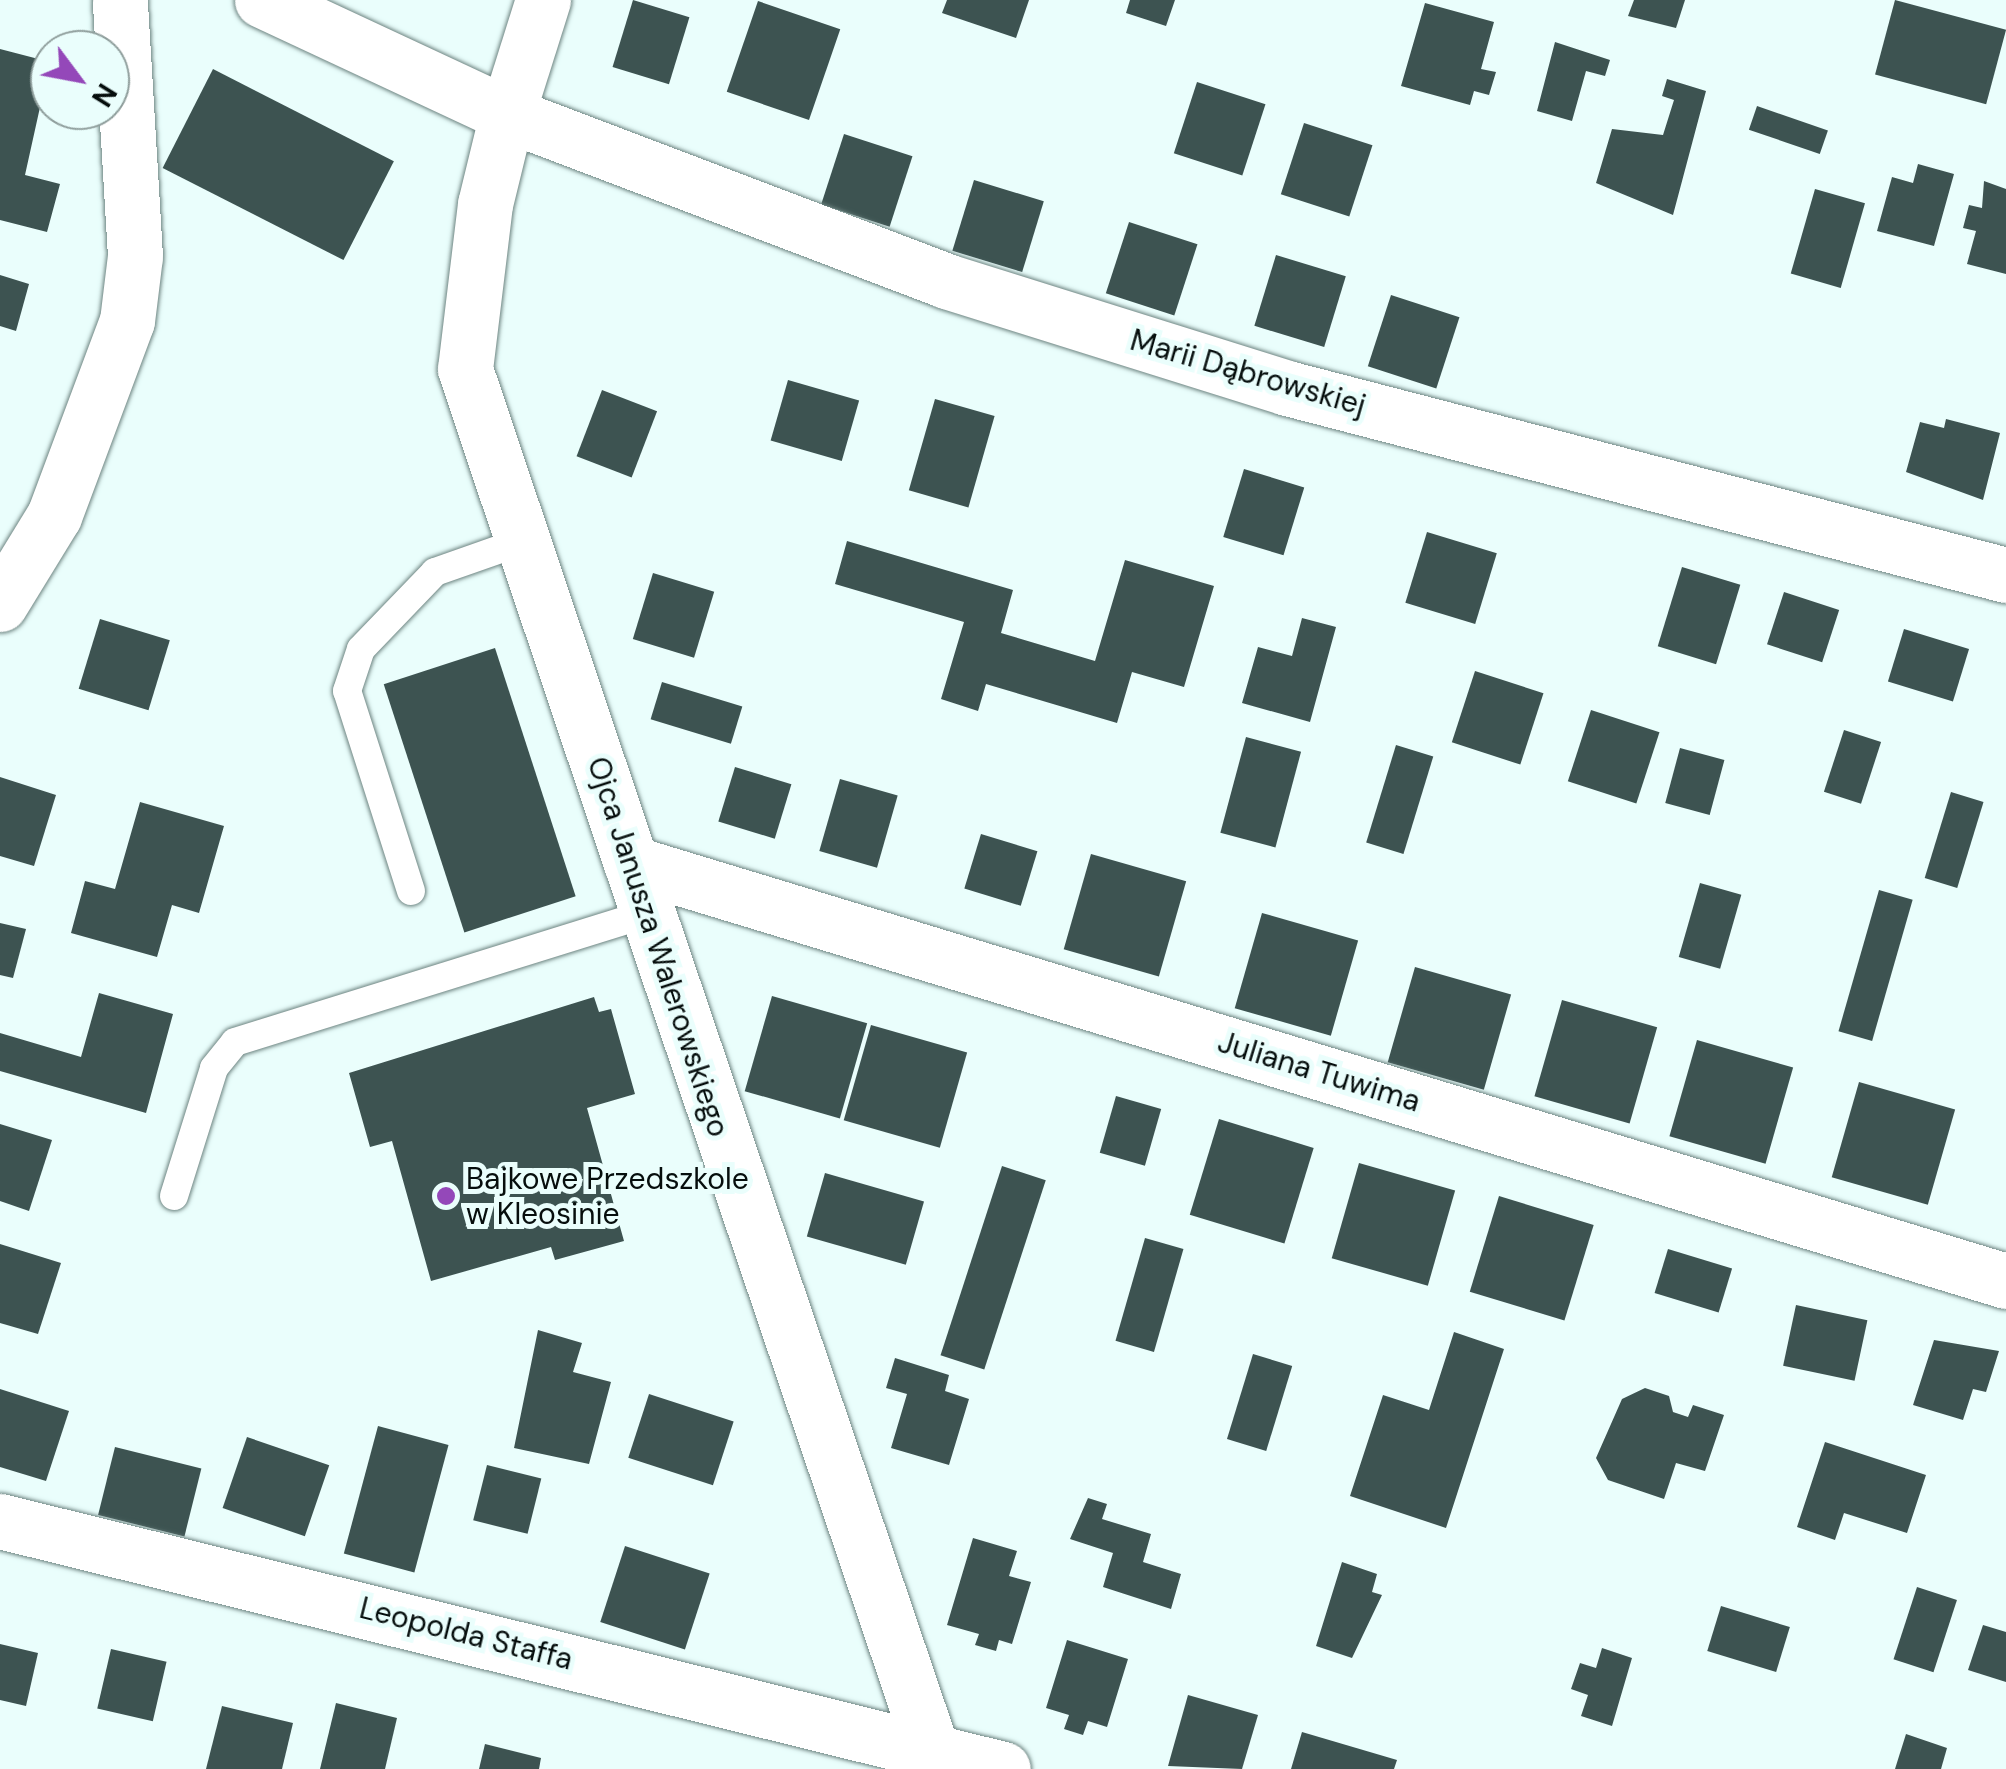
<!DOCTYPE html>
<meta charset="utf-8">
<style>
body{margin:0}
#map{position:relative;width:2006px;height:1769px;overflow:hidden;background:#eafefc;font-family:"DM Sans",sans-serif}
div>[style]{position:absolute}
.building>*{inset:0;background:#3d5351;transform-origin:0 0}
.roads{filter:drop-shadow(0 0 2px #6d8481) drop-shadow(0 0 2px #6d8481)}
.lane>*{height:28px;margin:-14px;padding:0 14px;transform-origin:14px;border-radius:14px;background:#fff}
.street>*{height:55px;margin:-27.5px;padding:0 27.5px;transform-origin:27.5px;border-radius:27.5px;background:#fff}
.secondary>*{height:55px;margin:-27.5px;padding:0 27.5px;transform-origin:27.5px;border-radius:27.5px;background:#fff}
.dots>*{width:28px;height:28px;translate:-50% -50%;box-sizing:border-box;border:5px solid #eafefc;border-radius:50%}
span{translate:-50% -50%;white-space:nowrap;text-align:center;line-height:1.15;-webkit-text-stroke:10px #eafefc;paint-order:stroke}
.street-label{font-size:30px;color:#060e0d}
.poi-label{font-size:30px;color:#060e0d}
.left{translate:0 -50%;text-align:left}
.north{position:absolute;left:30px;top:30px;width:100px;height:100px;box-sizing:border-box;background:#eafefc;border:2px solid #8f9e9c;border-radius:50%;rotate:122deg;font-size:28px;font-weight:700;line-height:40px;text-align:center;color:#060e0d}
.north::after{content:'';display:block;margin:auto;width:35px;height:45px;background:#9448b9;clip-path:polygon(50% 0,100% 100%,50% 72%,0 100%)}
</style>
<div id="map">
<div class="building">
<div style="left:633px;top:0;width:59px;height:70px;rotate:17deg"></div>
<div style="clip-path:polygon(947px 0,1029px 0,1016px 38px,942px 13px)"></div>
<div style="clip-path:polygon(1130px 0,1175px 0,1166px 26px,1126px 13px)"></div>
<div style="clip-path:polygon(1634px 0,1685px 0,1676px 28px,1628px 16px)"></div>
<div style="left:1895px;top:0;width:115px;height:77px;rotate:15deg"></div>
<div style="left:758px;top:1px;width:87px;height:96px;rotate:19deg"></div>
<div style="clip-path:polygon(1425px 3px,1494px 22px,1481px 69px,1496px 72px,1489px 95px,1474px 91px,1470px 105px,1401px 86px)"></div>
<div style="clip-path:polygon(1555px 42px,1610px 60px,1605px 76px,1586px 71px,1572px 121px,1537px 111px)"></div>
<div style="clip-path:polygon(0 49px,50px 62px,25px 175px,60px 184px,47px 232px,0 220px)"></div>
<div style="left:213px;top:69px;width:203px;height:111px;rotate:27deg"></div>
<div style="clip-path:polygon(1667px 79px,1706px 91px,1673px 215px,1596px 183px,1612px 129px,1663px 135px,1674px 100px,1662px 96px)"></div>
<div style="left:1197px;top:82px;width:72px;height:75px;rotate:18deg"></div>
<div style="left:1757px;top:106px;width:75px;height:25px;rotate:19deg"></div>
<div style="left:1304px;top:123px;width:72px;height:75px;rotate:18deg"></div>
<div style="left:844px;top:134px;width:72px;height:74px;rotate:18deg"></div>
<div style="clip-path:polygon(1918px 164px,1954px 174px,1934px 246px,1877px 231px,1892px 177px,1913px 183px)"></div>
<div style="left:974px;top:180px;width:73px;height:74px;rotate:17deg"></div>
<div style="clip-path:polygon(1984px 181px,2006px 189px,2006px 274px,1967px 264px,1976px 231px,1963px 228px,1969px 205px,1982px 208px)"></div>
<div style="left:1815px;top:189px;width:52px;height:88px;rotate:16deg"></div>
<div style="left:1129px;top:222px;width:72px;height:75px;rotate:18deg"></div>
<div style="left:1276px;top:255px;width:73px;height:74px;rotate:17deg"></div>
<div style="clip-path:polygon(0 275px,29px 284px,16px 331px,0 326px)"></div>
<div style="left:1391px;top:295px;width:72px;height:75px;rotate:18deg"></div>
<div style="left:788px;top:380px;width:74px;height:63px;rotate:16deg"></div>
<div style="left:602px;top:390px;width:59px;height:71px;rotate:21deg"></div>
<div style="left:935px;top:399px;width:62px;height:95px;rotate:16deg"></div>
<div style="clip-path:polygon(1946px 419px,2000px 433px,1983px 500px,1906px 472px,1920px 422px,1944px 428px)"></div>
<div style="left:1244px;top:469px;width:63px;height:71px;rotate:17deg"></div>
<div style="left:1427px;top:532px;width:73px;height:74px;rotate:17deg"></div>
<div style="clip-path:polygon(847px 541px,1013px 590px,1001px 633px,1095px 661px,1125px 560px,1214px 586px,1184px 687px,1132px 672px,1117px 723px,986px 684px,978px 711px,941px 699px,964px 622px,835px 584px)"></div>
<div style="left:1682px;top:567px;width:61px;height:83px;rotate:17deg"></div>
<div style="left:653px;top:573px;width:64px;height:69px;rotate:17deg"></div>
<div style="left:1784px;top:592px;width:58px;height:55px;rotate:18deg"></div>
<div style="clip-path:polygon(1302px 618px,1336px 627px,1310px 722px,1242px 703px,1258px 647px,1292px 656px)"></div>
<div style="left:100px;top:619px;width:73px;height:73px;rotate:17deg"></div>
<div style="left:1904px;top:629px;width:68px;height:55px;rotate:17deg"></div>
<div style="left:495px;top:648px;width:261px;height:117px;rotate:72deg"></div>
<div style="left:1475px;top:671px;width:72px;height:75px;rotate:18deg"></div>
<div style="left:662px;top:682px;width:84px;height:39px;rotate:17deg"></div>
<div style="left:1591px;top:710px;width:72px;height:75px;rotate:18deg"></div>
<div style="left:1844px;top:730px;width:39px;height:65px;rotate:18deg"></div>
<div style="left:1246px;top:737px;width:57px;height:99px;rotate:15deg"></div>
<div style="left:1396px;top:745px;width:39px;height:102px;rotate:17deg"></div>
<div style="left:1680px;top:748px;width:46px;height:57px;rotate:15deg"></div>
<div style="left:735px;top:767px;width:59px;height:57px;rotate:17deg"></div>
<div style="clip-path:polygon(0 777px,56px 795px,34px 866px,0 856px)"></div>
<div style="left:840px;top:779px;width:60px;height:75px;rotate:16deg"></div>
<div style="left:1951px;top:792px;width:34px;height:90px;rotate:17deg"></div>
<div style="clip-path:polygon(140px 802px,224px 826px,199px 913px,172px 905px,157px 957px,71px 933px,85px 881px,115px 889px)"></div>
<div style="left:981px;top:834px;width:59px;height:57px;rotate:17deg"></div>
<div style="left:1091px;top:854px;width:99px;height:99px;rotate:16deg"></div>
<div style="left:1700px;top:883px;width:43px;height:77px;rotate:16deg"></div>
<div style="left:1879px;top:890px;width:35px;height:147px;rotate:16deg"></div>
<div style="left:1262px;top:913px;width:100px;height:99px;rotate:16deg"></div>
<div style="clip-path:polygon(0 923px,26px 929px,13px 978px,0 975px)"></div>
<div style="left:1415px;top:967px;width:100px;height:99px;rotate:16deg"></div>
<div style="clip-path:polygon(99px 993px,173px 1014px,146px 1113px,0 1071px,0 1033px,81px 1057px)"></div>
<div style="left:772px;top:996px;width:99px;height:99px;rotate:16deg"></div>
<div style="clip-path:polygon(594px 997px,599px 1012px,611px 1009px,635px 1094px,587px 1108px,624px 1241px,555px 1260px,551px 1247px,431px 1281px,392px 1141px,370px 1147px,349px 1073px)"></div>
<div style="left:1562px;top:1000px;width:99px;height:100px;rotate:16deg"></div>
<div style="left:871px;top:1025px;width:100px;height:99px;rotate:16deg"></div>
<div style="left:1697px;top:1040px;width:100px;height:100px;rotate:16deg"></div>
<div style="left:1859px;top:1082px;width:100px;height:99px;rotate:16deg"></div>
<div style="left:1116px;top:1096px;width:47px;height:59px;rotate:16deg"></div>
<div style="left:1219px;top:1119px;width:99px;height:100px;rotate:17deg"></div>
<div style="clip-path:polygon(0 1124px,52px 1140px,29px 1211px,0 1201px)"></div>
<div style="left:1359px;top:1163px;width:100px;height:99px;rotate:16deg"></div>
<div style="left:1002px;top:1166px;width:46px;height:199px;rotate:18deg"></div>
<div style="left:825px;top:1173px;width:103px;height:66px;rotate:16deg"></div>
<div style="left:1499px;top:1196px;width:99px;height:100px;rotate:17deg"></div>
<div style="left:1145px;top:1238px;width:40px;height:107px;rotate:16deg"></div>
<div style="clip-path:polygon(0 1244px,61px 1263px,38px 1334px,0 1323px)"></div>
<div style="left:1668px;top:1249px;width:67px;height:46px;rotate:17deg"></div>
<div style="left:1796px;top:1305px;width:73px;height:62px;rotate:12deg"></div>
<div style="clip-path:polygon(538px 1330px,582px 1343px,573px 1372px,611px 1382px,589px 1464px,514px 1448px)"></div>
<div style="clip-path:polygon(1454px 1332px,1504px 1349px,1446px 1528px,1350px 1496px,1383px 1395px,1429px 1410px)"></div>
<div style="clip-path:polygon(1934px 1340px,1999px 1351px,1986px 1392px,1973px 1389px,1963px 1420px,1913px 1405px)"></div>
<div style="left:1253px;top:1354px;width:41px;height:89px;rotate:17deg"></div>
<div style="clip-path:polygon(895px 1358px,949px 1375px,945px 1391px,969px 1399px,949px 1465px,891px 1448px,907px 1394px,886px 1388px)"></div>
<div style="clip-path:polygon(1645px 1388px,1669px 1396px,1673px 1412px,1688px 1417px,1693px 1405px,1724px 1415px,1705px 1471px,1676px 1463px,1664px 1499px,1608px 1480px,1596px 1458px,1622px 1399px)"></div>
<div style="clip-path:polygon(0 1389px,69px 1411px,46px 1481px,0 1467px)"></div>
<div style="left:649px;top:1394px;width:89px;height:67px;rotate:18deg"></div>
<div style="left:378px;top:1426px;width:73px;height:132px;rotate:15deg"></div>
<div style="left:247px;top:1437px;width:87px;height:75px;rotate:19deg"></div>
<div style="clip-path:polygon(1825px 1442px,1926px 1475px,1907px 1533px,1844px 1513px,1835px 1540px,1797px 1527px)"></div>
<div style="left:115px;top:1447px;width:89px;height:70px;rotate:14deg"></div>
<div style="left:487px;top:1465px;width:56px;height:57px;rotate:14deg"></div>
<div style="clip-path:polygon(1088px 1498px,1107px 1504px,1102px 1519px,1151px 1534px,1143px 1562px,1181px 1574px,1171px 1609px,1103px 1587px,1113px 1553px,1070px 1539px)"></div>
<div style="clip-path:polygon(973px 1538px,1017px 1551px,1009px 1576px,1031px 1582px,1012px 1644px,999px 1640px,996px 1651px,975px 1645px,979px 1634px,947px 1625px)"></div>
<div style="left:625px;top:1546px;width:89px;height:80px;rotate:18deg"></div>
<div style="clip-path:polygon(1342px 1562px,1377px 1574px,1372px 1592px,1382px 1595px,1352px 1658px,1316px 1646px)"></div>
<div style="left:1917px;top:1587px;width:42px;height:76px;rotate:18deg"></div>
<div style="left:1721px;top:1606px;width:72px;height:47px;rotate:17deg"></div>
<div style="clip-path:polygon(1983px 1625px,2006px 1632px,2006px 1682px,1968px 1670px)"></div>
<div style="clip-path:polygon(1067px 1640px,1128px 1659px,1107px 1727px,1088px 1721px,1083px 1735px,1064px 1729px,1069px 1715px,1046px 1708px)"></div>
<div style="clip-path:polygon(0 1644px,38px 1653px,26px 1706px,0 1700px)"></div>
<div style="clip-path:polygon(1602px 1648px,1632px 1658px,1612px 1726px,1581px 1716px,1588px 1695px,1571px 1689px,1580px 1663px,1596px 1668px)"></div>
<div style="left:111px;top:1649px;width:57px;height:61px;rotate:13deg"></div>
<div style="clip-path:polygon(1188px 1695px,1258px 1715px,1242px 1769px,1168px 1766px)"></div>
<div style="clip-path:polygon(336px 1703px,397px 1718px,385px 1769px,320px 1769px)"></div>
<div style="clip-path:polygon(222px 1706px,293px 1723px,282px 1769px,206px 1769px)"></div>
<div style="clip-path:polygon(1302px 1732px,1397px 1760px,1394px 1769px,1291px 1769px)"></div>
<div style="clip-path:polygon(1906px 1734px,1947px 1748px,1941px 1769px,1895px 1769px)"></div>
<div style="clip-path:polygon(485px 1744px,541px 1758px,539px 1769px,479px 1769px)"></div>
</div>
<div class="roads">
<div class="lane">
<div style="left:411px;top:891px;width:210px;rotate:-107.7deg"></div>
<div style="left:347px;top:691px;width:44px;rotate:-71.6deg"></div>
<div style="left:361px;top:649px;width:107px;rotate:-46.1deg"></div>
<div style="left:435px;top:572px;width:93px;rotate:-19.4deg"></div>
<div style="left:174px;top:1196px;width:134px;rotate:-72.6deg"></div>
<div style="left:214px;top:1068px;width:33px;rotate:-51deg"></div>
<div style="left:235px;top:1042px;width:431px;rotate:-17.3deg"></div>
</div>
<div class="street">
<div style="left:543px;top:0;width:120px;rotate:107.5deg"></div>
<div style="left:507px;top:114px;width:470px;rotate:20.8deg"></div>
<div style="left:946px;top:281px;width:357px;rotate:17.4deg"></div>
<div style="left:1287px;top:388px;width:743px;rotate:14.58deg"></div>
<div style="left:0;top:604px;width:103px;rotate:-58.5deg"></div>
<div style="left:54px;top:516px;width:208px;rotate:-69.5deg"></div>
<div style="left:127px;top:321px;width:65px;rotate:-83deg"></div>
<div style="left:135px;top:256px;width:256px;rotate:-93.4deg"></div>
<div style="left:631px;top:863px;width:957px;rotate:71.28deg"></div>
<div style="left:0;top:1521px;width:1033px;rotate:13.89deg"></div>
</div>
<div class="secondary">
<div style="left:262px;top:0;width:270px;rotate:25deg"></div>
<div style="left:507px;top:114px;width:93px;rotate:103.7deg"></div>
<div style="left:485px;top:204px;width:166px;rotate:96.9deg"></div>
<div style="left:465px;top:369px;width:521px;rotate:71.43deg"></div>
<div style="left:631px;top:863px;width:1437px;rotate:16.91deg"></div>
</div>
</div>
<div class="dots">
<div style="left:446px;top:1196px;background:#9448b9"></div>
</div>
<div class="street-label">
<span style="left:1248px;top:373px;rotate:16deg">Marii Dąbrowskiej</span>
<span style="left:658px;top:947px;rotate:72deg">Ojca Janusza Walerowskiego</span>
<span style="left:1319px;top:1072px;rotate:17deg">Juliana Tuwima</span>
<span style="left:466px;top:1634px;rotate:14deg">Leopolda Staffa</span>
</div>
<div class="poi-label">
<span class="left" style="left:466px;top:1196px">Bajkowe Przedszkole<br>w Kleosinie</span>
</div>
<div class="north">N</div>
</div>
